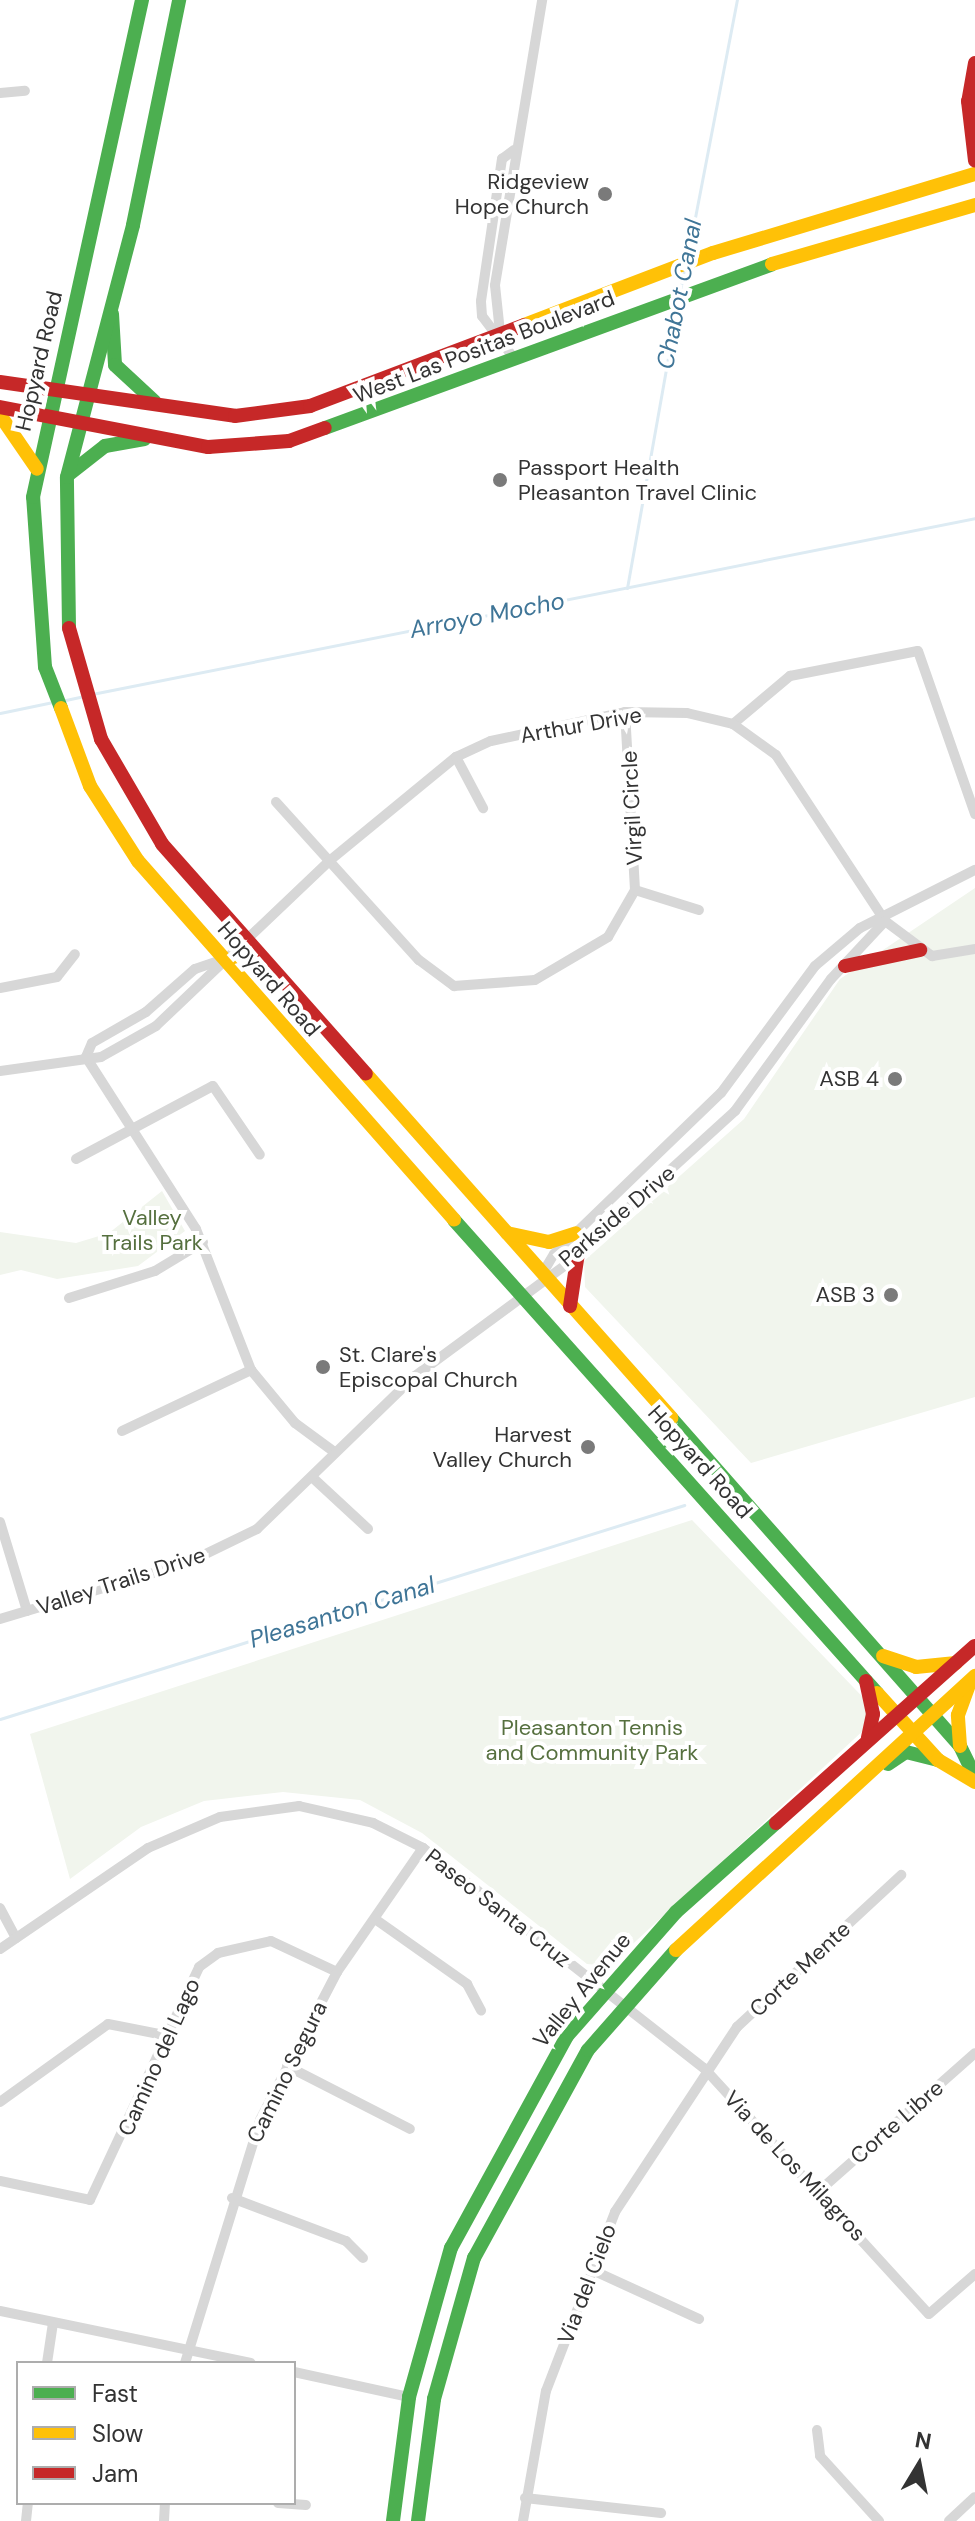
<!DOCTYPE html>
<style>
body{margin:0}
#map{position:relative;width:975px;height:2521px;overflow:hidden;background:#fff;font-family:"DM Sans",sans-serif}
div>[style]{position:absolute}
.green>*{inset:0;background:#f1f5ed}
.stream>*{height:3px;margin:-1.5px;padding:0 1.5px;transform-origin:1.5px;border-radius:1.5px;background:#ddebf3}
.street>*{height:10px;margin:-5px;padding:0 5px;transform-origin:5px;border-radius:5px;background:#d7d7d7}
.fast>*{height:14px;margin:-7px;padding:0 7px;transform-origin:7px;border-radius:7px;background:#4caf50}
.slow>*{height:14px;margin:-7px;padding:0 7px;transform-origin:7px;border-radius:7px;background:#ffc107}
.jam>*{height:14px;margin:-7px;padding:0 7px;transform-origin:7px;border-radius:7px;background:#c62828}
.dots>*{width:22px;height:22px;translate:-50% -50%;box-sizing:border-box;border:4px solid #fff;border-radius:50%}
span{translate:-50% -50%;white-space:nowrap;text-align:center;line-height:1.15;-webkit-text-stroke:8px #fff;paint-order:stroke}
.poi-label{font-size:22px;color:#333}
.right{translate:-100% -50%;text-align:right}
.left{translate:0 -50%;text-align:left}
.street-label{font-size:22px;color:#333}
.park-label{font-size:22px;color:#56703f}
.water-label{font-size:24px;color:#3f7597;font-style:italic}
.legend{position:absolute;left:16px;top:2361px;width:280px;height:144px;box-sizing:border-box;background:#fff;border:2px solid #adadad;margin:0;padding:10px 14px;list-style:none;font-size:24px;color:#333}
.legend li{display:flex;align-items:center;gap:16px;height:40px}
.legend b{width:40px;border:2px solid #adadad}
.north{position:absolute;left:879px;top:2425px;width:80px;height:80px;-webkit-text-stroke:6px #fff;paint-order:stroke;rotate:10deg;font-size:22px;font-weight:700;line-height:32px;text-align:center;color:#333}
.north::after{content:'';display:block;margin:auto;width:28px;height:36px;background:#333;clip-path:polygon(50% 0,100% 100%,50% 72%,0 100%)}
</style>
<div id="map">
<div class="green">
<div style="clip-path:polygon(975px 888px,975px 1397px,751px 1463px,585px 1287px,584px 1261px,744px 1119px,840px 979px)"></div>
<div style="clip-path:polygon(162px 1191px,185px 1231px,138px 1266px,57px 1279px,21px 1270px,0 1275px,0 1232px,76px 1243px,109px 1233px)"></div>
<div style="clip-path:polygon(692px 1520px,880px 1715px,609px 1966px,587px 1964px,422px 1833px,360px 1800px,283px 1792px,204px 1801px,141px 1827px,70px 1879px,30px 1734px)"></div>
</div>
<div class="stream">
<div style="left:687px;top:259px;width:264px;rotate:-79.1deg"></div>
<div style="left:680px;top:291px;width:20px;rotate:-79deg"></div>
<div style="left:627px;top:588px;width:291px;rotate:-79.9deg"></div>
<div style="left:92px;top:694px;width:900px;rotate:-11.27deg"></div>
<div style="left:61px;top:701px;width:25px;rotate:-12deg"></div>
<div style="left:0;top:713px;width:54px;rotate:-11.7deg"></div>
<div style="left:0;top:1719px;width:717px;rotate:-17.37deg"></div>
</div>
<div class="street">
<div style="left:0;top:93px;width:25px;rotate:-5deg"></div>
<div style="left:500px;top:332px;width:47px;rotate:-96.1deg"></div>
<div style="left:495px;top:285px;width:289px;rotate:-80.6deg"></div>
<div style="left:513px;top:357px;width:51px;rotate:-127.1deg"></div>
<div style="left:482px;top:316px;width:15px;rotate:-94deg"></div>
<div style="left:481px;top:301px;width:144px;rotate:-81.6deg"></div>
<div style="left:502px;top:159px;width:15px;rotate:-37deg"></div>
<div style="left:733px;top:724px;width:75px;rotate:-40.1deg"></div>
<div style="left:790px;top:676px;width:130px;rotate:-11.1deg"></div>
<div style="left:918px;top:651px;width:173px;rotate:70.7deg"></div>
<div style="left:456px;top:757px;width:58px;rotate:62.1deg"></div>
<div style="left:276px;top:802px;width:213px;rotate:47.9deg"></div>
<div style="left:419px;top:960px;width:44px;rotate:36.6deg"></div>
<div style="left:454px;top:986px;width:81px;rotate:-4.2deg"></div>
<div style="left:535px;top:980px;width:85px;rotate:-30.5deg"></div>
<div style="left:608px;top:937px;width:54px;rotate:-60.1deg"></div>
<div style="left:635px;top:890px;width:178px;rotate:-93.2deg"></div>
<div style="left:635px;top:890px;width:67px;rotate:17.4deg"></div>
<div style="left:0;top:988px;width:58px;rotate:-10.9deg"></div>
<div style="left:57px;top:977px;width:29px;rotate:-52deg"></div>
<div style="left:86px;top:1057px;width:204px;rotate:57.4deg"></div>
<div style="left:196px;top:1229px;width:151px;rotate:68.7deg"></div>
<div style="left:251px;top:1370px;width:69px;rotate:50.3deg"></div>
<div style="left:295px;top:1423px;width:47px;rotate:36.4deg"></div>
<div style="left:86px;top:1057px;width:15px;rotate:-67deg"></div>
<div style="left:92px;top:1043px;width:62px;rotate:-29.9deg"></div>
<div style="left:146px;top:1012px;width:65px;rotate:-41.3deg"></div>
<div style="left:195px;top:969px;width:28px;rotate:-19deg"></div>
<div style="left:0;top:1071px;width:102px;rotate:-7.9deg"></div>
<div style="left:101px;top:1057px;width:63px;rotate:-29.4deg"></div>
<div style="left:156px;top:1026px;width:238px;rotate:-43.6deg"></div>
<div style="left:328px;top:862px;width:166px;rotate:-39.4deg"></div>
<div style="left:456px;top:757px;width:38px;rotate:-25deg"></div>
<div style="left:491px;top:741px;width:137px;rotate:-12.2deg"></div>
<div style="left:625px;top:712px;width:62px;rotate:0.9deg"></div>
<div style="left:687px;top:713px;width:47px;rotate:13.4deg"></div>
<div style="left:733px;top:724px;width:53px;rotate:35.8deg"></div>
<div style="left:776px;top:755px;width:199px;rotate:56.7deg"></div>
<div style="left:885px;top:921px;width:59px;rotate:36.7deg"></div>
<div style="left:932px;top:956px;width:44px;rotate:-9.2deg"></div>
<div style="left:76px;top:1159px;width:155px;rotate:-28.1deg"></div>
<div style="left:213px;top:1086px;width:83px;rotate:55.7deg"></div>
<div style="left:542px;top:1274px;width:23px;rotate:-59deg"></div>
<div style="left:554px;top:1254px;width:232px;rotate:-44deg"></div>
<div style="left:721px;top:1093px;width:158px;rotate:-53.5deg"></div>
<div style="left:815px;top:966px;width:59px;rotate:-40.2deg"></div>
<div style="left:860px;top:928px;width:129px;rotate:-26.8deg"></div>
<div style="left:69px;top:1298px;width:90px;rotate:-17.4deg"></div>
<div style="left:155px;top:1271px;width:56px;rotate:-31.1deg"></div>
<div style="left:122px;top:1431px;width:143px;rotate:-25.3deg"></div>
<div style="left:313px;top:1478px;width:75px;rotate:42.8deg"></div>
<div style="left:0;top:1522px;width:93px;rotate:73.1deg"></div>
<div style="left:0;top:1619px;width:195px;rotate:-16.7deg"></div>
<div style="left:187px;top:1563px;width:78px;rotate:-25.9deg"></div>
<div style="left:257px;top:1529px;width:220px;rotate:-44.1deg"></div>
<div style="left:415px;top:1376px;width:190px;rotate:-36.4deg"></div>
<div style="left:568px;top:1263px;width:226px;rotate:-42.3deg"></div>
<div style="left:735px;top:1111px;width:163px;rotate:-54deg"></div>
<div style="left:831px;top:979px;width:79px;rotate:-47deg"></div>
<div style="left:0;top:1908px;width:34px;rotate:62deg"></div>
<div style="left:375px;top:1919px;width:113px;rotate:35.2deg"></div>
<div style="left:467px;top:1984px;width:30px;rotate:62deg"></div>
<div style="left:0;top:1949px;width:179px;rotate:-34.3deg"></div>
<div style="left:148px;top:1848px;width:78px;rotate:-23.3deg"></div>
<div style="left:220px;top:1817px;width:80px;rotate:-7.9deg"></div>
<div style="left:299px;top:1806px;width:76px;rotate:12.9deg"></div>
<div style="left:373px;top:1823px;width:56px;rotate:26.6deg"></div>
<div style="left:423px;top:1848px;width:357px;rotate:38.1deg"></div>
<div style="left:704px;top:2068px;width:333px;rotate:47.6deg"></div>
<div style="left:929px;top:2314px;width:61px;rotate:-41deg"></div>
<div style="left:287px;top:2066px;width:138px;rotate:27.1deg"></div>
<div style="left:0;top:2102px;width:133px;rotate:-35.8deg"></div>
<div style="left:108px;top:2024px;width:57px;rotate:11.1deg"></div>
<div style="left:0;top:2181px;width:92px;rotate:11.9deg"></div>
<div style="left:90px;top:2200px;width:257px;rotate:-64.9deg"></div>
<div style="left:199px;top:1967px;width:24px;rotate:-36deg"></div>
<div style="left:218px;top:1953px;width:54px;rotate:-12.8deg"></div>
<div style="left:271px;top:1941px;width:73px;rotate:25.2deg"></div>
<div style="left:819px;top:2191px;width:208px;rotate:-41.5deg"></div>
<div style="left:232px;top:2198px;width:122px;rotate:20.7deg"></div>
<div style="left:346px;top:2241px;width:24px;rotate:45deg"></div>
<div style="left:590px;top:2269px;width:120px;rotate:24.6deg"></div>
<div style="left:0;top:2311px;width:256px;rotate:11.7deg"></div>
<div style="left:47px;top:2363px;width:40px;rotate:-81.5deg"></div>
<div style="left:185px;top:2363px;width:254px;rotate:-72.8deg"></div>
<div style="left:260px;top:2120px;width:167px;rotate:-62.5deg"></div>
<div style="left:337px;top:1972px;width:151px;rotate:-55.3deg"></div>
<div style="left:294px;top:2372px;width:118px;rotate:12.3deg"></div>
<div style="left:817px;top:2430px;width:26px;rotate:83deg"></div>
<div style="left:820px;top:2456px;width:88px;rotate:47.8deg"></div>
<div style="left:525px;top:2498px;width:137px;rotate:6.3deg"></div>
<div style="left:278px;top:2503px;width:28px;rotate:4deg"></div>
<div style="left:26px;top:2521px;width:18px;rotate:-84deg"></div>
<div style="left:164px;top:2521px;width:18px;rotate:-87deg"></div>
<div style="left:523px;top:2521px;width:132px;rotate:-80deg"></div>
<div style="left:546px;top:2391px;width:192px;rotate:-68.9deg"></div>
<div style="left:615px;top:2212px;width:222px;rotate:-56.6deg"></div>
<div style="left:737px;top:2027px;width:224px;rotate:-42.8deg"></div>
<div style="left:949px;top:2521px;width:35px;rotate:-43deg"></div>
</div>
<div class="fast">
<div style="left:112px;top:314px;width:51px;rotate:86.6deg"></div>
<div style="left:115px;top:365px;width:54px;rotate:42.8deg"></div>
<div style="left:325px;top:428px;width:476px;rotate:-20.1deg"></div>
<div style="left:68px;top:475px;width:47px;rotate:-38.1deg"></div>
<div style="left:105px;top:446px;width:40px;rotate:-10deg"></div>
<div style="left:69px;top:628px;width:151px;rotate:-90.8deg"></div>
<div style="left:67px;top:477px;width:260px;rotate:-75.3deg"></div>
<div style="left:133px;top:225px;width:230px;rotate:-78.4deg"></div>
<div style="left:61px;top:708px;width:44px;rotate:-111.3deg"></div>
<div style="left:45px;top:667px;width:170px;rotate:-94deg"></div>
<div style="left:33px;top:497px;width:509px;rotate:-77.63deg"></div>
<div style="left:454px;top:1220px;width:635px;rotate:48.19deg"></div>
<div style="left:671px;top:1418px;width:437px;rotate:48.6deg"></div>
<div style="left:960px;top:1746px;width:34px;rotate:64deg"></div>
<div style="left:888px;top:1764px;width:22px;rotate:-34deg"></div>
<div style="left:906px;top:1752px;width:33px;rotate:14deg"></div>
<div style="left:393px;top:2521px;width:125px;rotate:-82.6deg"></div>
<div style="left:409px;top:2397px;width:155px;rotate:-74.3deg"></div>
<div style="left:451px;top:2248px;width:242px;rotate:-61.3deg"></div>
<div style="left:567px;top:2036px;width:165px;rotate:-48.7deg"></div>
<div style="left:676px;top:1912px;width:134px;rotate:-41.7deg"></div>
<div style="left:418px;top:2521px;width:123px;rotate:-82.5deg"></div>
<div style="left:434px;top:2399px;width:147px;rotate:-74.2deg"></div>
<div style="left:474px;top:2258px;width:237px;rotate:-61.3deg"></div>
<div style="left:588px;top:2050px;width:133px;rotate:-48.7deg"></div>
</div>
<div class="slow">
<div style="left:772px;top:264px;width:211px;rotate:-16.2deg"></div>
<div style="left:524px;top:325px;width:202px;rotate:-20.9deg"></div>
<div style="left:713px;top:253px;width:274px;rotate:-16.8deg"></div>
<div style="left:0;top:415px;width:65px;rotate:55.6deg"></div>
<div style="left:61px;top:708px;width:83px;rotate:69.6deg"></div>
<div style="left:90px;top:786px;width:89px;rotate:57.4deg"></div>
<div style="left:138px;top:861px;width:478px;rotate:48.6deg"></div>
<div style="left:366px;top:1074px;width:460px;rotate:48.4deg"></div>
<div style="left:507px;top:1233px;width:43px;rotate:12.1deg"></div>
<div style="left:549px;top:1242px;width:28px;rotate:-18deg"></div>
<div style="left:883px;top:1656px;width:35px;rotate:18deg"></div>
<div style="left:916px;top:1667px;width:40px;rotate:-5.7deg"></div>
<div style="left:877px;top:1693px;width:91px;rotate:47.7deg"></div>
<div style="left:938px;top:1760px;width:43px;rotate:30.7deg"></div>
<div style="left:960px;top:1746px;width:31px;rotate:-94deg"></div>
<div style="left:958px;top:1715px;width:32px;rotate:-70deg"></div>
<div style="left:676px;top:1950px;width:406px;rotate:-42.5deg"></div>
</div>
<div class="jam">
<div style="left:975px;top:63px;width:39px;rotate:100deg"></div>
<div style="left:968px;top:101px;width:60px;rotate:83.3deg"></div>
<div style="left:0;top:382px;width:237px;rotate:8.2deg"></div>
<div style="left:235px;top:416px;width:76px;rotate:-7.6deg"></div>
<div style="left:310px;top:406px;width:229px;rotate:-20.7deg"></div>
<div style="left:0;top:407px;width:212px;rotate:10.9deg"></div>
<div style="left:208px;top:447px;width:81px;rotate:-4.2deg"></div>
<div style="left:289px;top:441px;width:38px;rotate:-20deg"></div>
<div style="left:69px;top:628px;width:116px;rotate:73.9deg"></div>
<div style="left:101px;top:739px;width:121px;rotate:59.8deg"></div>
<div style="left:162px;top:844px;width:307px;rotate:48.4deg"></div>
<div style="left:845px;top:966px;width:77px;rotate:-12deg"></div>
<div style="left:570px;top:1306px;width:54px;rotate:-81.4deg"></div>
<div style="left:866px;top:1681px;width:34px;rotate:78deg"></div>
<div style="left:873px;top:1714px;width:25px;rotate:102deg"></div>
<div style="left:776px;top:1823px;width:266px;rotate:-41.7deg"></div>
</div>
<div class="dots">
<div style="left:605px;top:194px;background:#7a7a7a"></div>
<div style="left:500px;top:480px;background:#7a7a7a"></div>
<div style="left:895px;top:1079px;background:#7a7a7a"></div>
<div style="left:891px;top:1295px;background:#7a7a7a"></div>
<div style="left:323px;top:1367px;background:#7a7a7a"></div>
<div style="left:588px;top:1447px;background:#7a7a7a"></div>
</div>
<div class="poi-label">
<span class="right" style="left:589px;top:194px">Ridgeview<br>Hope Church</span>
<span class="left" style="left:518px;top:480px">Passport Health<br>Pleasanton Travel Clinic</span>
<span class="right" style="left:879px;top:1079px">ASB 4</span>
<span class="right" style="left:875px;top:1295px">ASB 3</span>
<span class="left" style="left:339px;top:1367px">St. Clare's<br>Episcopal Church</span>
<span class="right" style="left:572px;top:1447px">Harvest<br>Valley Church</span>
</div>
<div class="street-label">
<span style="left:484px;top:347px;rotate:-21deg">West Las Positas Boulevard</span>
<span style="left:39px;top:361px;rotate:-77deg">Hopyard Road</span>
<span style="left:581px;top:725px;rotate:-10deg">Arthur Drive</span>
<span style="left:632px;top:808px;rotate:-93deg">Virgil Circle</span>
<span style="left:269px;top:979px;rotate:49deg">Hopyard Road</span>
<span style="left:617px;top:1216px;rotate:-40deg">Parkside Drive</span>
<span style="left:700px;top:1462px;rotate:48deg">Hopyard Road</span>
<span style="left:121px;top:1581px;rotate:-18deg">Valley Trails Drive</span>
<span style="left:498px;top:1908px;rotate:38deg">Paseo Santa Cruz</span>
<span style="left:800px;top:1969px;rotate:-43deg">Corte Mente</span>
<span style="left:582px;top:1990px;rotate:-51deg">Valley Avenue</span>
<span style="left:159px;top:2057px;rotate:-66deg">Camino del Lago</span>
<span style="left:287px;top:2072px;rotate:-64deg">Camino Segura</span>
<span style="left:897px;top:2122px;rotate:-41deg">Corte Libre</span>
<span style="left:795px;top:2166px;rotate:47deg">Via de Los Milagros</span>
<span style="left:587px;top:2284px;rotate:-69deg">Via del Cielo</span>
</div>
<div class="park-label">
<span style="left:152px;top:1230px">Valley<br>Trails Park</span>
<span style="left:592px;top:1740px">Pleasanton Tennis<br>and Community Park</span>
</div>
<div class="water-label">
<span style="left:679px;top:294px;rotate:-79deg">Chabot Canal</span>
<span style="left:487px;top:615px;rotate:-11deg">Arroyo Mocho</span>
<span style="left:342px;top:1612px;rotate:-17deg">Pleasanton Canal</span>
</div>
<ul class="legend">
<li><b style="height:10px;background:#4caf50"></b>Fast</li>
<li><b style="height:10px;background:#ffc107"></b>Slow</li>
<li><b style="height:10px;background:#c62828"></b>Jam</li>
</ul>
<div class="north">N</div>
</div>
